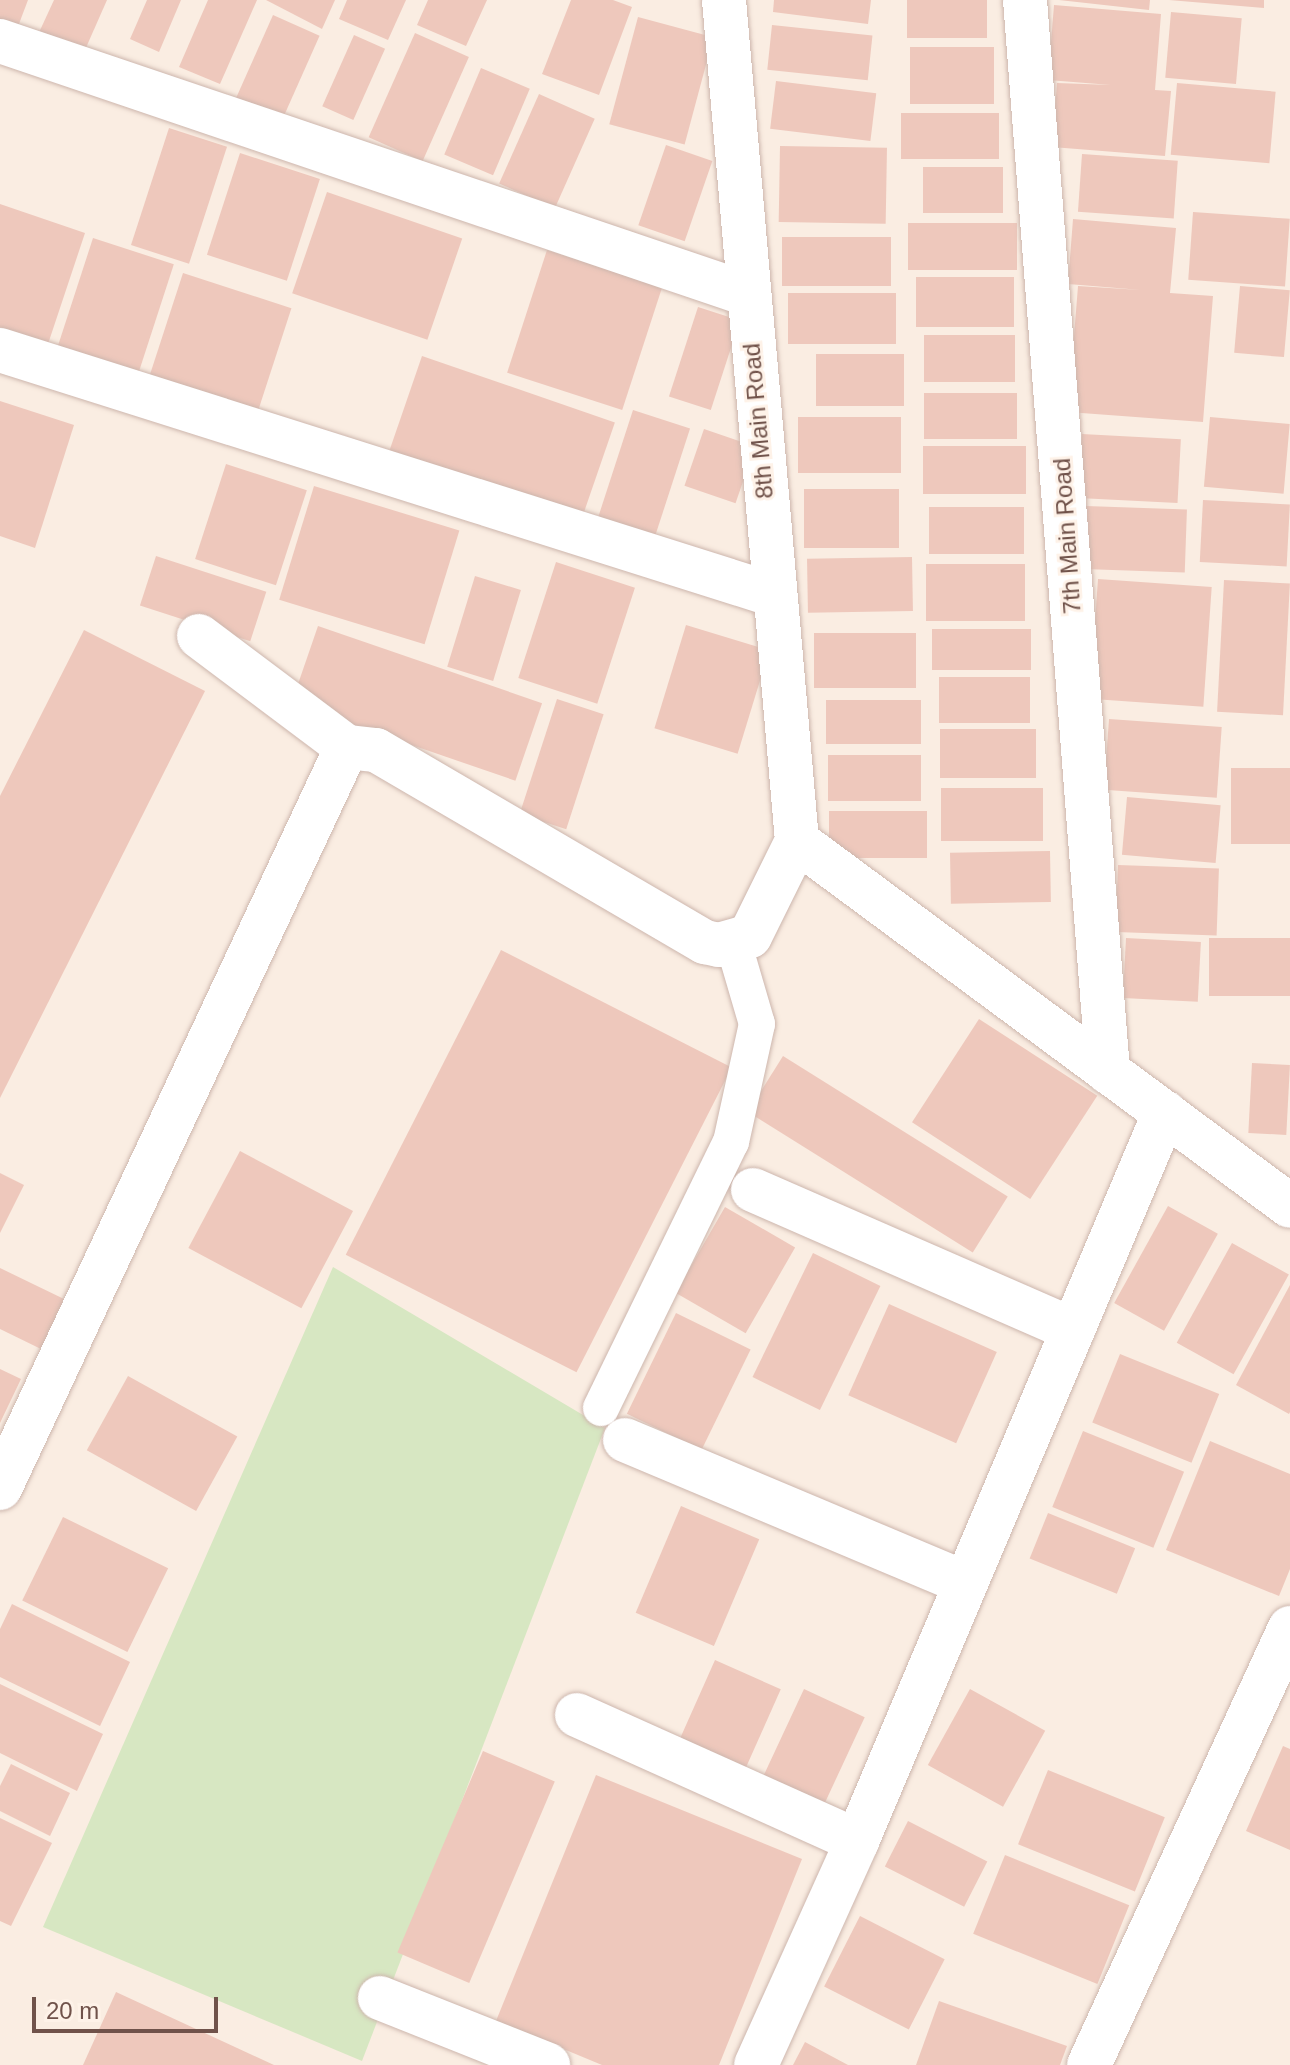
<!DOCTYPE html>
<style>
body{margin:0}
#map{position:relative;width:1290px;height:2065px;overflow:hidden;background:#faede2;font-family:Helvetica,sans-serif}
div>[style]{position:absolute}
.green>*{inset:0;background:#d7e7c2}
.building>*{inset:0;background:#eec8bc;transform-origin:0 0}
.roads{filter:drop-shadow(0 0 2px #cdb6ad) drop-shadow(0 0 2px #cdb6ad)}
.service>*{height:36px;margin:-18px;padding:0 18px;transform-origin:18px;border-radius:18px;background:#fff}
.minor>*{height:44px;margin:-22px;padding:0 22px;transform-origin:22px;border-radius:22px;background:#fff}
span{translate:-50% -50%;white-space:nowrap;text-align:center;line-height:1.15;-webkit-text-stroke:6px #fef2e8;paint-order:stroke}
.street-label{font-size:24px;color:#70524a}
.scale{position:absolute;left:32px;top:1997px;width:186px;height:36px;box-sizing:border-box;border:4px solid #70524a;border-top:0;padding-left:10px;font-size:24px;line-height:28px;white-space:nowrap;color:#70524a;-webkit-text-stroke:6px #fef2e8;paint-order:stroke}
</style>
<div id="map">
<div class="green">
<div style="clip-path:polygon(333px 1267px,605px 1428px,362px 2061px,43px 1927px)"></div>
</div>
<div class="building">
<div style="clip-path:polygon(0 0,28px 0,14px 37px,0 31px)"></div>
<div style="clip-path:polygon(54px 0,107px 0,81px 59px,36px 39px)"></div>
<div style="clip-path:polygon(147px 0,181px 0,159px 52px,130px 39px)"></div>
<div style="clip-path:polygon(208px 0,257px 0,220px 84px,179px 67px)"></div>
<div style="clip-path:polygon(266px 0,335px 0,322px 29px)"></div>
<div style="clip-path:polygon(347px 0,406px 0,388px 40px,339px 19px)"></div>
<div style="clip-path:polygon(428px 0,487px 0,466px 46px,417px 25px)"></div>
<div style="clip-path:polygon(571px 0,613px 0,632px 7px,599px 95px,542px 74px)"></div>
<div style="clip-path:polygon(774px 0,871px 0,868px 24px,773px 12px)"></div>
<div style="left:907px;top:0;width:80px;height:38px"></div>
<div style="clip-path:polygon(1059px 0,1150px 0,1149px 10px)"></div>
<div style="clip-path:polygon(1169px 0,1264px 0,1264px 8px)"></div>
<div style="clip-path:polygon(1054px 5px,1161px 14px,1155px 90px,1171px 91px,1165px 156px,1052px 147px,1057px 83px,1111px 85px,1048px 80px)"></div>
<div style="left:1171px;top:12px;width:71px;height:66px;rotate:5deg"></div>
<div style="left:273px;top:15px;width:51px;height:93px;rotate:24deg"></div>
<div style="left:638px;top:17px;width:78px;height:111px;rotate:15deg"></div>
<div style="left:772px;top:25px;width:101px;height:45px;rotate:6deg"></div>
<div style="left:415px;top:33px;width:59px;height:114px;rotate:24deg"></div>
<div style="left:354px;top:35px;width:34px;height:78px;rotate:24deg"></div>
<div style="left:910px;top:47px;width:84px;height:57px"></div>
<div style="left:481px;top:68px;width:53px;height:94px;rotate:23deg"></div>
<div style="left:776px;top:81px;width:101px;height:48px;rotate:7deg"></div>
<div style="left:1177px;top:83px;width:99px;height:72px;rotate:5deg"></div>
<div style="left:539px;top:94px;width:61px;height:98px;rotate:24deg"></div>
<div style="left:901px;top:113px;width:98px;height:46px"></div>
<div style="left:169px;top:128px;width:61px;height:123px;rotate:18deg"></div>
<div style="left:666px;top:145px;width:49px;height:85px;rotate:19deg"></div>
<div style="left:780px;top:146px;width:107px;height:76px;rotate:1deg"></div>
<div style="left:240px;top:153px;width:84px;height:107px;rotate:18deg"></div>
<div style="left:1082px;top:154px;width:96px;height:58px;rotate:4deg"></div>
<div style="left:923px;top:167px;width:80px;height:46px"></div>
<div style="left:327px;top:192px;width:143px;height:107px;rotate:19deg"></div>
<div style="clip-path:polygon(0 204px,85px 233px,48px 344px,0 327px)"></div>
<div style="left:1193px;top:212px;width:97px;height:68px;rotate:4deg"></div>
<div style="clip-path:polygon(1073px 219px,1176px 228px,1170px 293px,1213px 296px,1203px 422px,1068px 412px,1078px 286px,1141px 290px,1068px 284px)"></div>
<div style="left:908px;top:223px;width:109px;height:47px"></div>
<div style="left:782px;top:237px;width:109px;height:49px"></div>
<div style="left:93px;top:238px;width:85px;height:126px;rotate:18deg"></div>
<div style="left:547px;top:250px;width:121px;height:129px;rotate:18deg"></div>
<div style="left:183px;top:273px;width:114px;height:116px;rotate:18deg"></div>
<div style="left:916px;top:277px;width:98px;height:50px"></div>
<div style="left:1240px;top:286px;width:50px;height:67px;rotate:5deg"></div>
<div style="left:788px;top:293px;width:108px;height:51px"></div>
<div style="left:698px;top:307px;width:44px;height:94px;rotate:18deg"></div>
<div style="left:1015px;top:335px;width:47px;height:91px;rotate:90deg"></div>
<div style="left:816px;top:354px;width:88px;height:52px"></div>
<div style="left:422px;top:356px;width:204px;height:111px;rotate:19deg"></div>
<div style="left:924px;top:393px;width:93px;height:46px"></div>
<div style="clip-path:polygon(0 401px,74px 425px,35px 548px,0 536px)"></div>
<div style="left:633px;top:410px;width:60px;height:122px;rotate:18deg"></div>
<div style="left:798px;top:417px;width:103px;height:56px"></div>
<div style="left:1210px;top:417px;width:80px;height:70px;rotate:5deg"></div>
<div style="left:704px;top:429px;width:54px;height:60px;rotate:19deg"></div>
<div style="left:1082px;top:434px;width:99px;height:64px;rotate:3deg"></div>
<div style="left:1026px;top:446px;width:48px;height:103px;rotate:90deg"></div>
<div style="left:226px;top:464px;width:85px;height:100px;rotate:18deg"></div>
<div style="left:314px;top:486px;width:152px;height:119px;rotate:17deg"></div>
<div style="left:804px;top:489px;width:95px;height:59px"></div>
<div style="left:1203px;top:500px;width:87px;height:62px;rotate:3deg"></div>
<div style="left:1086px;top:506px;width:101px;height:63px;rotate:2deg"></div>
<div style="left:1024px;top:507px;width:47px;height:95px;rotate:90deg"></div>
<div style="left:156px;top:556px;width:116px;height:52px;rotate:18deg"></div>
<div style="left:912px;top:557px;width:54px;height:105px;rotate:89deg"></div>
<div style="left:556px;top:562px;width:83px;height:122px;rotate:18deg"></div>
<div style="left:926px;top:564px;width:99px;height:57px"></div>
<div style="left:475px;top:576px;width:48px;height:95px;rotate:17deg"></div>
<div style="left:1098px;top:579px;width:114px;height:120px;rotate:4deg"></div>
<div style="left:1224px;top:580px;width:66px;height:132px;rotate:3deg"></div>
<div style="left:686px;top:625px;width:87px;height:108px;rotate:17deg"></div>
<div style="left:318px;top:626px;width:237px;height:82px;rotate:19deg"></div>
<div style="left:932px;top:629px;width:99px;height:41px"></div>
<div style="clip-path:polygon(84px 630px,205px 691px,0 1098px,0 796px)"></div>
<div style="left:814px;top:633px;width:102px;height:55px"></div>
<div style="left:939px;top:677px;width:91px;height:46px"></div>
<div style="left:557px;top:699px;width:49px;height:121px;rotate:18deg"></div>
<div style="left:826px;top:700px;width:95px;height:44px"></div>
<div style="left:1109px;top:719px;width:113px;height:71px;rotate:4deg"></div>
<div style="left:940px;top:729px;width:96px;height:49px"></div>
<div style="left:828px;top:755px;width:93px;height:46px"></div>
<div style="left:1290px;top:768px;width:76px;height:59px;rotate:90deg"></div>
<div style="left:941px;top:788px;width:102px;height:53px"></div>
<div style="left:1127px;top:797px;width:94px;height:58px;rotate:5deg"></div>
<div style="left:927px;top:811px;width:47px;height:98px;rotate:90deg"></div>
<div style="left:1050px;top:851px;width:51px;height:100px;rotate:89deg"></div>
<div style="left:1118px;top:865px;width:101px;height:67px;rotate:2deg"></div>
<div style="left:1126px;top:938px;width:75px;height:60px;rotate:3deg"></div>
<div style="left:1290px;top:938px;width:58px;height:81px;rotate:90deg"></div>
<div style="left:501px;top:950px;width:259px;height:342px;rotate:27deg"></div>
<div style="left:979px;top:1019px;width:141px;height:123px;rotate:33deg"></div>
<div style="left:783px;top:1056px;width:265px;height:66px;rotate:32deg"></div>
<div style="left:1252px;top:1063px;width:38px;height:70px;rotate:3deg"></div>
<div style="left:240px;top:1151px;width:128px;height:110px;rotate:28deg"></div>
<div style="clip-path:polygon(0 1173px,24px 1185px,0 1233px)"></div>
<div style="left:1168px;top:1206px;width:57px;height:111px;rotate:29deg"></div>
<div style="left:725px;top:1207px;width:81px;height:99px;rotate:30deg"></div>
<div style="left:1232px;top:1243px;width:65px;height:114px;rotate:29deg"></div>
<div style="left:813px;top:1253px;width:75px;height:138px;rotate:26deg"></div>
<div style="clip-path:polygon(0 1268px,64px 1299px,41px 1349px,0 1329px)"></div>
<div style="clip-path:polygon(1290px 1285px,1290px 1412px,1289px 1414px,1236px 1385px)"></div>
<div style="left:889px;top:1304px;width:118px;height:100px;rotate:24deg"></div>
<div style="left:676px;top:1313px;width:83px;height:112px;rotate:26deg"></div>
<div style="left:1120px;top:1354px;width:107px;height:74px;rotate:22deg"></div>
<div style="clip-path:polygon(0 1369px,21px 1379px,0 1423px)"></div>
<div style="left:128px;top:1376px;width:125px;height:85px;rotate:29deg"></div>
<div style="left:1083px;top:1431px;width:109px;height:82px;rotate:22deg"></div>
<div style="clip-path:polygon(1210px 1441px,1290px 1474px,1290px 1569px,1279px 1596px,1166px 1550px)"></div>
<div style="left:681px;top:1506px;width:85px;height:116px;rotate:23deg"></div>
<div style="left:1048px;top:1513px;width:94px;height:49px;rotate:22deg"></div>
<div style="left:63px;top:1517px;width:117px;height:93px;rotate:26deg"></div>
<div style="clip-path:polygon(12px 1604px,130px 1662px,100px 1726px,0 1677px,0 1629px)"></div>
<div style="left:715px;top:1660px;width:72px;height:98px;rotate:24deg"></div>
<div style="clip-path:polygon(0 1684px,103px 1734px,77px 1791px,0 1753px)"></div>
<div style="left:804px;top:1689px;width:67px;height:98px;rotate:25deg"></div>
<div style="left:970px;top:1689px;width:86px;height:87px;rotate:29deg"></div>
<div style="clip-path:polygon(1283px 1746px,1290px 1749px,1290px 1850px,1246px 1831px)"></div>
<div style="left:483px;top:1751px;width:78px;height:219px;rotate:23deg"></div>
<div style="clip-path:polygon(11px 1764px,70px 1793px,50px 1836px,0 1811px,0 1786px)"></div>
<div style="left:1048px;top:1770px;width:126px;height:80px;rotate:22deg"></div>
<div style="clip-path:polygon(596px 1775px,802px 1859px,719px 2065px,602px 2065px,496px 2021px)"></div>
<div style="clip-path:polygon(0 1818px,52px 1843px,11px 1926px,0 1921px)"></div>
<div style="left:908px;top:1821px;width:89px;height:51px;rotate:27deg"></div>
<div style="left:1005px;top:1855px;width:134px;height:85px;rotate:22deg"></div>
<div style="left:860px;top:1916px;width:95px;height:79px;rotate:27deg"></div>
<div style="clip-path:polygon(116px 1992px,274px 2065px,83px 2065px)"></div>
<div style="clip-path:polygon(939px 2001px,1067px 2046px,1060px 2065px,916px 2065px)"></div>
<div style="clip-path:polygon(805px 2042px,848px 2065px,793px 2065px)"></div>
</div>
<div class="roads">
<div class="service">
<div style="left:601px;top:1408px;width:296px;rotate:-64deg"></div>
<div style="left:731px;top:1142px;width:121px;rotate:-77.6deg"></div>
<div style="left:757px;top:1024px;width:85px;rotate:-106.3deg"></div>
</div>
<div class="minor">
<div style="left:724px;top:0;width:844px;rotate:85.04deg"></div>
<div style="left:1025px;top:0;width:1075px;rotate:85.57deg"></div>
<div style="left:0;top:41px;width:789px;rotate:18.71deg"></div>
<div style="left:0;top:350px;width:812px;rotate:17.56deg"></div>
<div style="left:199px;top:636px;width:185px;rotate:36.9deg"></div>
<div style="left:797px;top:841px;width:613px;rotate:36.51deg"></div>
<div style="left:753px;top:1190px;width:349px;rotate:23.6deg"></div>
<div style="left:625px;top:1440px;width:369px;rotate:22.8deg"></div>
<div style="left:0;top:1488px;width:818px;rotate:-64.91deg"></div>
<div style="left:347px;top:747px;width:29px;rotate:6deg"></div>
<div style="left:376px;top:750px;width:381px;rotate:30.3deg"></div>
<div style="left:705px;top:942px;width:14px;rotate:12deg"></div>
<div style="left:719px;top:945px;width:32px;rotate:-16deg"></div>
<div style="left:750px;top:936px;width:106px;rotate:-63.7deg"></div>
<div style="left:577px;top:1715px;width:307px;rotate:24.2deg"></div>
<div style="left:380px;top:1998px;width:181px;rotate:21.7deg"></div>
<div style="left:756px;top:2065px;width:246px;rotate:-65.7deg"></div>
<div style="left:857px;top:1841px;width:791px;rotate:-67.1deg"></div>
<div style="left:1089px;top:2065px;width:481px;rotate:-65.3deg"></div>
</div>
</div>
<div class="street-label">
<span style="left:758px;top:421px;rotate:-95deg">8th Main Road</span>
<span style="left:1067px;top:536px;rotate:-94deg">7th Main Road</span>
</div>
<div class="scale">20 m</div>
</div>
